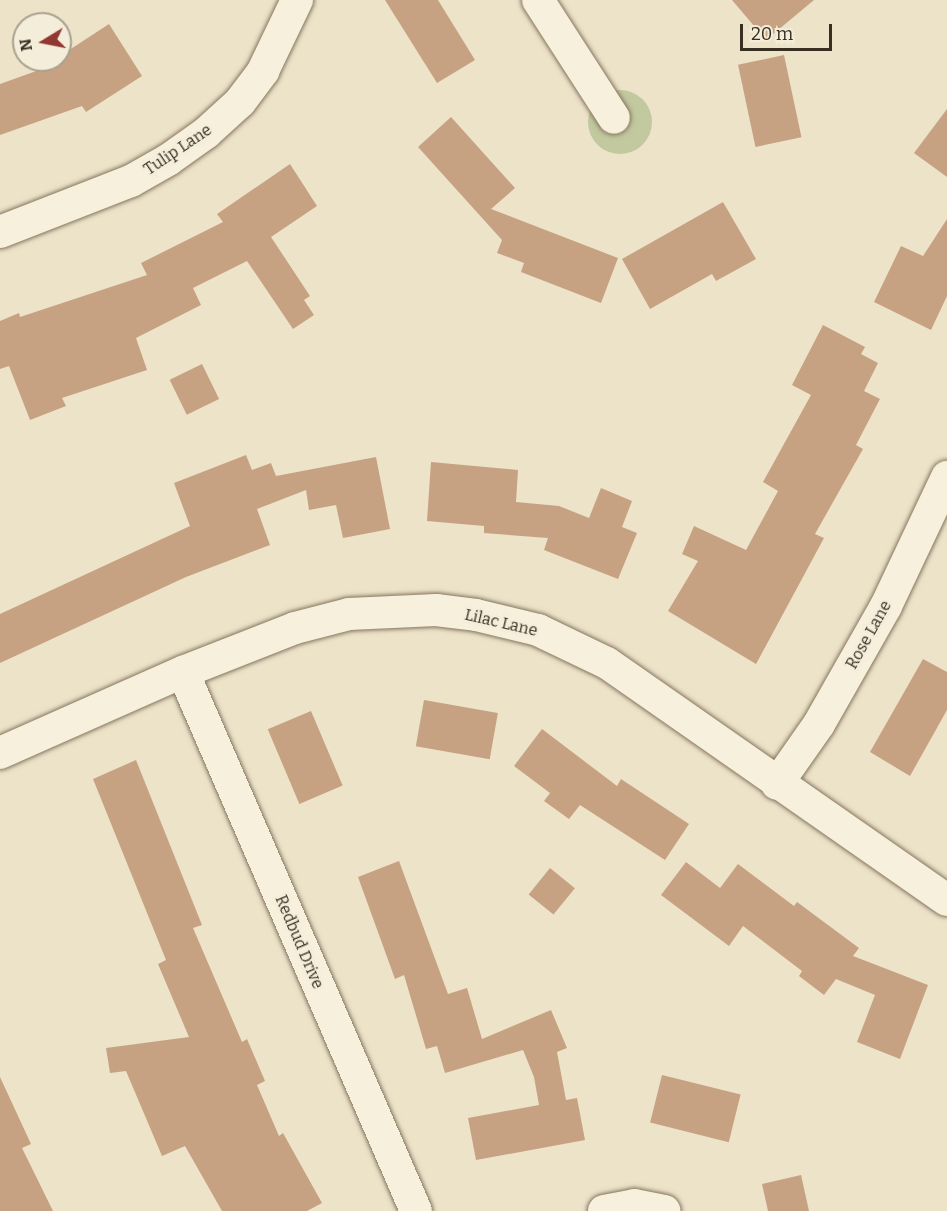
<!DOCTYPE html>
<style>
body{margin:0}
#map{position:relative;width:947px;height:1211px;overflow:hidden;background:#ece3c9;font-family:Bitter,serif}
div>[style]{position:absolute}
.green>*{inset:0;background:#c2c99e}
.round{border-radius:50%}
.building>*{inset:0;background:#c7a282;transform-origin:0 0}
.roads{filter:drop-shadow(0 0 2px #87765f) drop-shadow(0 0 2px #87765f)}
.minor>*{height:32px;margin:-16px;padding:0 16px;transform-origin:16px;border-radius:16px;background:#f7f0dc}
span{translate:-50% -50%;white-space:nowrap;text-align:center;line-height:1.15;-webkit-text-stroke:4.5px #f4edd9;paint-order:stroke}
.street-label{font-size:16px;color:#392e22}
.north{position:absolute;left:12px;top:12px;width:60px;height:60px;box-sizing:border-box;background:#f4edd9;border:2px solid #a9a190;border-radius:50%;rotate:260deg;font-size:16px;font-weight:700;line-height:24px;text-align:center;color:#392e22}
.north::after{content:'';display:block;margin:auto;width:21px;height:27px;background:#923833;clip-path:polygon(50% 0,100% 100%,50% 72%,0 100%)}
.scale{position:absolute;left:740px;top:24px;width:92px;height:27px;box-sizing:border-box;border:3px solid #392e22;border-top:0;padding-left:8px;font-size:18px;line-height:21px;white-space:nowrap;color:#392e22;-webkit-text-stroke:4px #f4edd9;paint-order:stroke}
</style>
<div id="map">
<div class="green">
<div class="round" style="left:588px;top:90px;width:64px;height:64px"></div>
</div>
<div class="building">
<div style="clip-path:polygon(385px 0,438px 0,475px 60px,437px 83px)"></div>
<div style="clip-path:polygon(732px 0,814px 0,766px 40px)"></div>
<div style="clip-path:polygon(109px 24px,142px 76px,86px 112px,82px 106px,0 135px,0 84px,39px 70px,54px 60px,60px 60px,60px 56px)"></div>
<div style="left:784px;top:55px;width:84px;height:47px;rotate:78deg"></div>
<div style="clip-path:polygon(947px 109px,947px 177px,914px 153px)"></div>
<div style="clip-path:polygon(451px 117px,515px 188px,491px 209px,618px 258px,601px 303px,521px 272px,524px 263px,497px 253px,502px 240px,418px 147px)"></div>
<div style="clip-path:polygon(290px 164px,317px 206px,271px 237px,310px 296px,304px 300px,314px 315px,293px 329px,247px 261px,193px 288px,201px 305px,136px 338px,147px 370px,62px 398px,66px 406px,30px 420px,9px 366px,0 369px,0 321px,19px 313px,20px 317px,147px 275px,141px 263px,223px 222px,217px 214px)"></div>
<div style="clip-path:polygon(723px 202px,756px 259px,716px 281px,712px 274px,650px 309px,622px 259px)"></div>
<div style="clip-path:polygon(947px 219px,947px 296px,931px 330px,874px 302px,901px 246px,923px 256px)"></div>
<div style="clip-path:polygon(823px 325px,865px 347px,861px 354px,878px 363px,864px 391px,880px 399px,856px 445px,863px 449px,815px 534px,824px 538px,756px 664px,668px 611px,698px 561px,682px 554px,694px 526px,746px 550px,778px 491px,763px 482px,811px 395px,792px 385px)"></div>
<div style="left:202px;top:364px;width:39px;height:36px;rotate:64deg"></div>
<div style="clip-path:polygon(246px 455px,252px 470px,271px 463px,276px 476px,376px 457px,390px 529px,343px 538px,336px 505px,309px 510px,306px 490px,257px 509px,270px 545px,186px 577px,0 663px,0 614px,190px 526px,174px 483px)"></div>
<div style="clip-path:polygon(431px 462px,518px 470px,516px 502px,559px 506px,589px 518px,601px 488px,632px 501px,622px 527px,637px 533px,618px 579px,544px 550px,548px 538px,484px 533px,484px 526px,427px 521px)"></div>
<div style="clip-path:polygon(923px 659px,947px 672px,947px 710px,910px 776px,870px 752px)"></div>
<div style="left:424px;top:700px;width:75px;height:47px;rotate:10deg"></div>
<div style="left:311px;top:711px;width:81px;height:47px;rotate:67deg"></div>
<div style="clip-path:polygon(542px 729px,617px 786px,621px 779px,689px 824px,665px 860px,580px 805px,569px 819px,544px 801px,550px 793px,514px 766px)"></div>
<div style="clip-path:polygon(136px 760px,202px 925px,193px 928px,242px 1042px,247px 1039px,265px 1081px,257px 1085px,279px 1136px,283px 1133px,322px 1203px,307px 1211px,222px 1211px,185px 1146px,162px 1156px,126px 1071px,110px 1073px,106px 1048px,189px 1037px,158px 964px,166px 960px,93px 779px)"></div>
<div style="clip-path:polygon(399px 861px,448px 994px,467px 988px,482px 1039px,551px 1010px,567px 1048px,557px 1052px,566px 1100px,577px 1098px,585px 1140px,476px 1160px,468px 1118px,539px 1105px,534px 1077px,523px 1050px,445px 1073px,437px 1046px,426px 1049px,404px 975px,395px 979px,358px 877px)"></div>
<div style="clip-path:polygon(686px 862px,720px 888px,738px 864px,794px 906px,797px 902px,859px 948px,853px 956px,928px 985px,900px 1059px,857px 1042px,875px 995px,836px 979px,824px 995px,799px 976px,802px 971px,743px 926px,729px 946px,661px 895px)"></div>
<div style="left:550px;top:868px;width:32px;height:34px;rotate:39deg"></div>
<div style="left:662px;top:1075px;width:81px;height:49px;rotate:14deg"></div>
<div style="clip-path:polygon(0 1077px,31px 1144px,22px 1148px,53px 1211px,0 1211px)"></div>
<div style="clip-path:polygon(801px 1175px,809px 1211px,768px 1211px,762px 1184px)"></div>
</div>
<div class="roads">
<div class="minor">
<div style="left:538px;top:0;width:140px;rotate:57.2deg"></div>
<div style="left:0;top:232px;width:141px;rotate:-21.3deg"></div>
<div style="left:131px;top:181px;width:43px;rotate:-29.6deg"></div>
<div style="left:168px;top:160px;width:47px;rotate:-35.4deg"></div>
<div style="left:206px;top:133px;width:46px;rotate:-42.4deg"></div>
<div style="left:240px;top:102px;width:39px;rotate:-53deg"></div>
<div style="left:263px;top:71px;width:79px;rotate:-64.4deg"></div>
<div style="left:183px;top:672px;width:587px;rotate:66.62deg"></div>
<div style="left:0;top:753px;width:200px;rotate:-23.9deg"></div>
<div style="left:183px;top:672px;width:120px;rotate:-21.4deg"></div>
<div style="left:295px;top:628px;width:56px;rotate:-14.5deg"></div>
<div style="left:349px;top:614px;width:87px;rotate:-2.6deg"></div>
<div style="left:436px;top:610px;width:40px;rotate:7.1deg"></div>
<div style="left:476px;top:615px;width:64px;rotate:13.6deg"></div>
<div style="left:538px;top:630px;width:76px;rotate:25.6deg"></div>
<div style="left:607px;top:663px;width:414px;rotate:34.9deg"></div>
<div style="left:777px;top:784px;width:73px;rotate:-55deg"></div>
<div style="left:819px;top:724px;width:136px;rotate:-60.4deg"></div>
<div style="left:886px;top:606px;width:143px;rotate:-64.7deg"></div>
<div style="left:604px;top:1211px;width:31px;rotate:-11deg"></div>
<div style="left:634px;top:1205px;width:31px;rotate:11deg"></div>
</div>
</div>
<div class="street-label">
<span style="left:178px;top:150px;rotate:-34deg">Tulip Lane</span>
<span style="left:501px;top:623px;rotate:13deg">Lilac Lane</span>
<span style="left:869px;top:635px;rotate:-61deg">Rose Lane</span>
<span style="left:299px;top:942px;rotate:67deg">Redbud Drive</span>
</div>
<div class="north">N</div>
<div class="scale">20 m</div>
</div>
